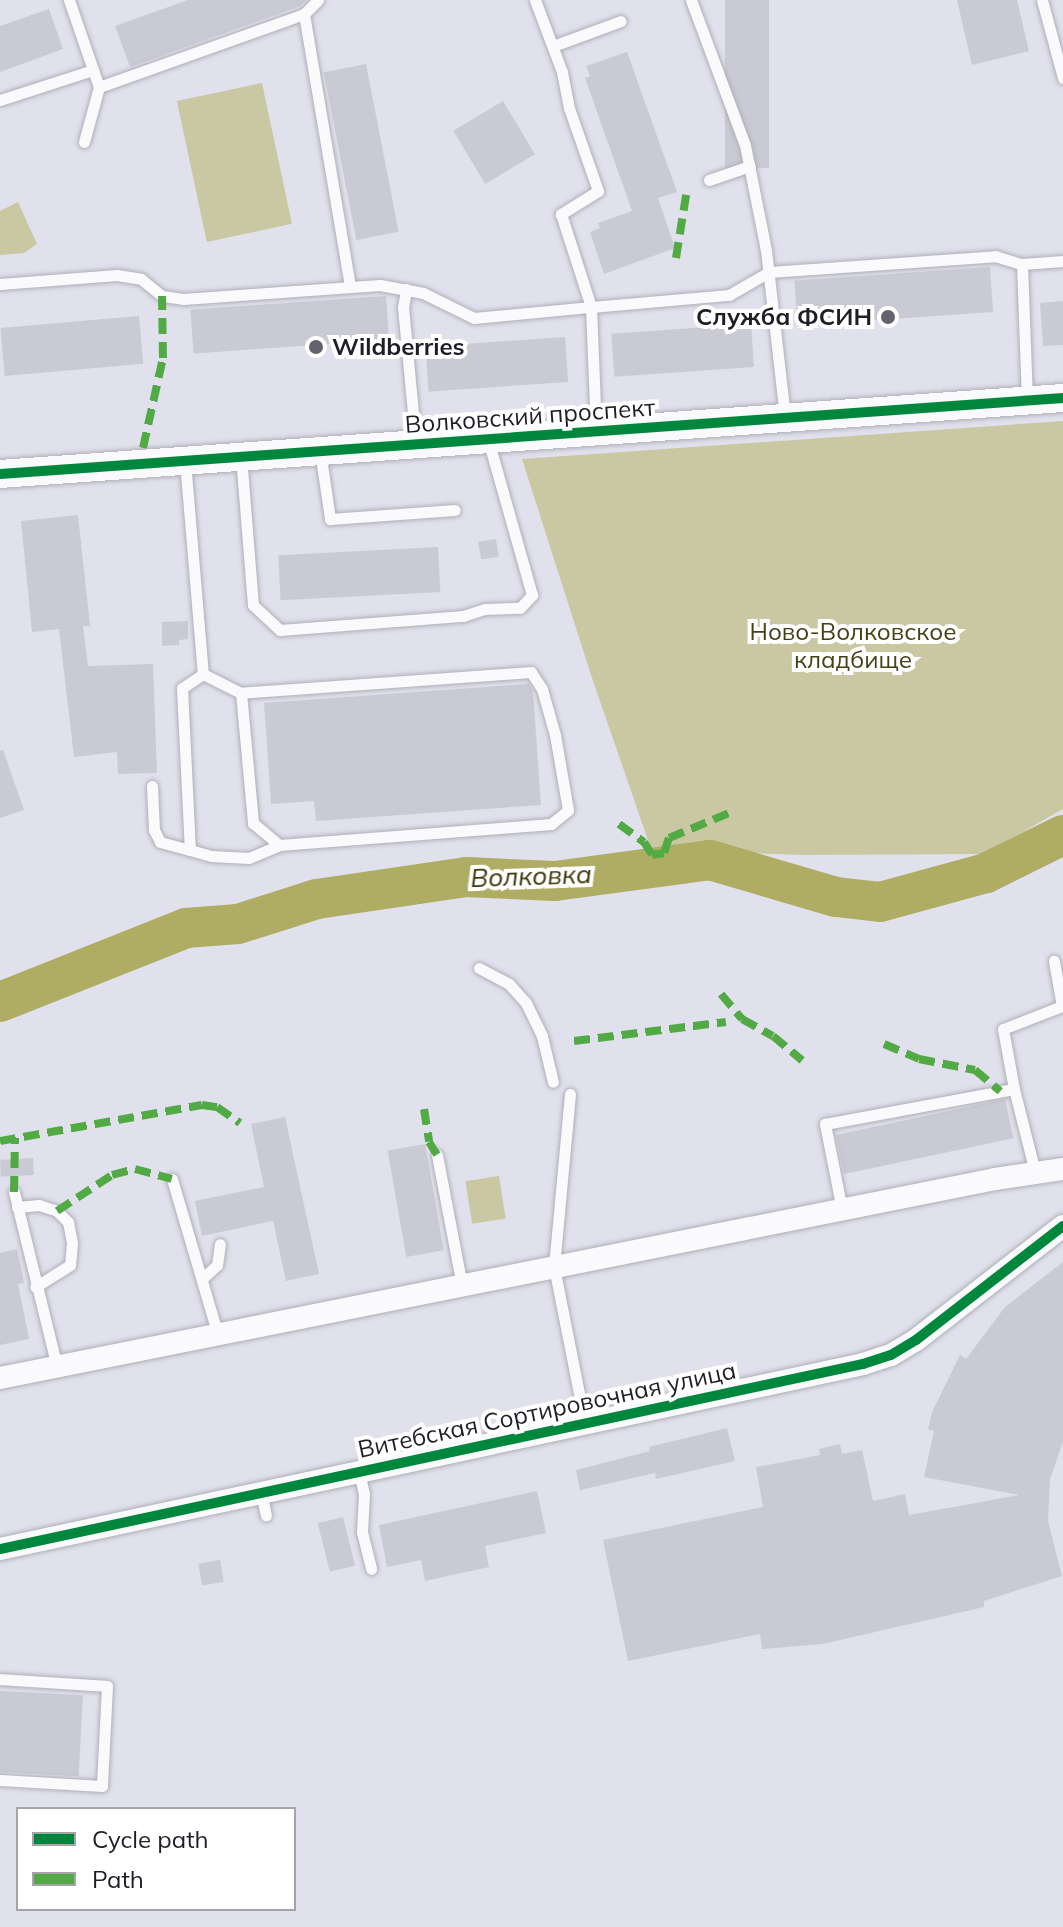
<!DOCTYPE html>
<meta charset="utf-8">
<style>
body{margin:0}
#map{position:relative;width:1063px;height:1927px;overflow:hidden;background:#e1e1ed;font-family:Mulish,sans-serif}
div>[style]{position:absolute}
.green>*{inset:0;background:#c9c8a3;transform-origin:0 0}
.river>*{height:40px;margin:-20px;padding:0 20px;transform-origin:20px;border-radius:20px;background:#afad63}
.building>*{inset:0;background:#cacad4;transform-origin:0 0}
.roads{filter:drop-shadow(0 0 2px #aeafb8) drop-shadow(0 0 2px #aeafb8)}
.service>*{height:11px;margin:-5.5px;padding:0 5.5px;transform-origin:5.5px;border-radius:5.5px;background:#fafafc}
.minor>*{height:22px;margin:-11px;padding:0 11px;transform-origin:11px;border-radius:11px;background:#fafafc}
.tertiary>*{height:28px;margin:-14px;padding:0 14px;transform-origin:14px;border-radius:14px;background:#fafafc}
.quiet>*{height:8px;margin-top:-4px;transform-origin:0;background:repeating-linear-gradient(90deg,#52aa44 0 16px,transparent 0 24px)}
.cycleway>*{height:10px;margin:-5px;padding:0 5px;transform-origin:5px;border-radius:5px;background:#00873e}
.dots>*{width:22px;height:22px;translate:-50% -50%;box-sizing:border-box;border:4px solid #fff;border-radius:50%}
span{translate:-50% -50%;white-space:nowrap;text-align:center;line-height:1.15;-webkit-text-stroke:8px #fff;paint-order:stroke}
.poi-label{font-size:24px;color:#1e1f26;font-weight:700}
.right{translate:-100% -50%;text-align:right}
.left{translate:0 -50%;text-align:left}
.street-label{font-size:24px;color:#1e1f26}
.park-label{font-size:24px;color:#434317}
.water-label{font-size:26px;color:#39380a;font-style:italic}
.legend{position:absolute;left:16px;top:1807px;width:280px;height:104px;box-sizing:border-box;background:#fff;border:2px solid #a5a5a8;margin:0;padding:10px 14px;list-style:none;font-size:24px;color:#1e1f26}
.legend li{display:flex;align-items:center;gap:16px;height:40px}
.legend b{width:40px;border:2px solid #a5a5a8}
</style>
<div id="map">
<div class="green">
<div style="left:262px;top:83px;width:144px;height:87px;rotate:78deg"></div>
<div style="clip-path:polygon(18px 202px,37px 244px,24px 253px,0 255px,0 211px)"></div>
<div style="clip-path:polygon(1063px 421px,1063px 809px,984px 854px,803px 855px,651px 849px,591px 675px,522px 459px)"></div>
<div style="left:499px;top:1176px;width:43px;height:34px;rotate:81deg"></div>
</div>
<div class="river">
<div style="left:0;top:1002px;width:200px;rotate:-21.7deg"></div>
<div style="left:186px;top:928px;width:52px;rotate:-4.4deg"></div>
<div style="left:238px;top:924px;width:83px;rotate:-17.6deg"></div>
<div style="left:317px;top:899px;width:151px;rotate:-8.4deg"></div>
<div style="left:466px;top:877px;width:89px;rotate:2.6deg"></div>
<div style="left:555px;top:881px;width:156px;rotate:-7.7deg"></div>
<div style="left:710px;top:860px;width:131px;rotate:16.4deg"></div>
<div style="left:836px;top:897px;width:44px;rotate:6.5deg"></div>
<div style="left:880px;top:902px;width:110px;rotate:-15.3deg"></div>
<div style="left:986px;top:873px;width:86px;rotate:-26.3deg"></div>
</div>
<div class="building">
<div style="clip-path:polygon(188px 0,306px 0,300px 6px,130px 67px,115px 26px)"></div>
<div style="left:725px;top:0;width:44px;height:168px"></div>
<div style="clip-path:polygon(957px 0,1017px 0,1029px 51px,972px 65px)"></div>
<div style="clip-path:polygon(49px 9px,63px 49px,0 72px,0 26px)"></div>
<div style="clip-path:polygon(627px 52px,677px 192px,658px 198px,675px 248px,604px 274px,590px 232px,600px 228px,598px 223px,632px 211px,585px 78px,590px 76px,586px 66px)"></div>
<div style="left:366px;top:64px;width:171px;height:43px;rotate:79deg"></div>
<div style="left:503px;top:101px;width:62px;height:58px;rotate:59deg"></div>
<div style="left:990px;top:267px;width:45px;height:196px;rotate:86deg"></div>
<div style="left:386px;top:296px;width:44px;height:196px;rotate:86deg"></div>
<div style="clip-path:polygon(1063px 301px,1063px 345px,1043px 346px,1040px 303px)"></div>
<div style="left:139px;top:316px;width:48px;height:139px;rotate:85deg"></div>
<div style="left:751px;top:324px;width:43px;height:140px;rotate:86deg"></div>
<div style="left:565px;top:337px;width:45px;height:140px;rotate:86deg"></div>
<div style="clip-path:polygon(78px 515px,90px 626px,83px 626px,88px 666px,153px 664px,157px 773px,118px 774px,117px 752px,74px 757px,59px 629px,32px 632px,21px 521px)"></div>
<div style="left:496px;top:539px;width:18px;height:18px;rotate:81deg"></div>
<div style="left:438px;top:547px;width:45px;height:160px;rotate:87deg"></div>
<div style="clip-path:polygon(188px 621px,188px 639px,179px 640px,179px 645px,162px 646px,162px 622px)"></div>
<div style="clip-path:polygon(529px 684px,533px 691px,541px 805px,316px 821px,314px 801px,271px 804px,264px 703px)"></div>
<div style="clip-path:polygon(3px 750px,24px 810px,0 818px,0 751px)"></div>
<div style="left:1005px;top:1099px;width:40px;height:173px;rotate:78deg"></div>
<div style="clip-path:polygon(285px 1117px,319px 1274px,286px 1281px,273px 1221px,202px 1236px,195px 1201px,264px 1187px,251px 1124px)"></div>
<div style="left:425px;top:1144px;width:108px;height:38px;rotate:80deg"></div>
<div style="left:33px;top:1158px;width:17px;height:33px;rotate:87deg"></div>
<div style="clip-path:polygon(17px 1249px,24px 1283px,18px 1284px,29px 1339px,0 1345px,0 1253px)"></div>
<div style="clip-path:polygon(1063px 1262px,1063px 1442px,1050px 1479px,1048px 1521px,1062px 1576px,984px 1601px,984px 1607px,823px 1644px,762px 1649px,760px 1634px,628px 1661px,603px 1540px,763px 1507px,756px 1467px,820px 1455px,819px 1449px,840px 1444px,842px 1454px,862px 1450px,873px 1501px,905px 1494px,909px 1515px,1019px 1495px,924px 1477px,934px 1431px,928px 1429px,932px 1412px,960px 1355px,966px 1359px,1005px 1307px)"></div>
<div style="clip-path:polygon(727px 1428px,735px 1461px,656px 1479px,655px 1473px,580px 1490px,576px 1470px,650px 1451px,649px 1447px)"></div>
<div style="clip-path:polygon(537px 1491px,546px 1533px,485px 1546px,489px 1567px,425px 1581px,421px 1560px,387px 1567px,379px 1525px)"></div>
<div style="left:343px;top:1517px;width:50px;height:26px;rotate:76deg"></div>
<div style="left:220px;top:1560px;width:22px;height:22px;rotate:80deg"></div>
<div style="left:0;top:1691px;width:83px;height:81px;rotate:3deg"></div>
</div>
<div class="roads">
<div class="service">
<div style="left:69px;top:0;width:92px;rotate:71deg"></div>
<div style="left:99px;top:87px;width:57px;rotate:105.3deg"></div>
<div style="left:535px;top:0;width:77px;rotate:69.4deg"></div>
<div style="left:562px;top:72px;width:37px;rotate:79deg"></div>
<div style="left:569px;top:108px;width:88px;rotate:70.7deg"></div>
<div style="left:598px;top:191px;width:44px;rotate:148.1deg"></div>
<div style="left:561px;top:214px;width:98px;rotate:72.1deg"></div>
<div style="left:591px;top:307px;width:139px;rotate:-5deg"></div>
<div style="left:729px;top:295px;width:46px;rotate:-29.9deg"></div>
<div style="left:769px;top:272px;width:227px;rotate:-4deg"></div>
<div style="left:995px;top:256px;width:28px;rotate:17deg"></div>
<div style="left:1022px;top:264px;width:41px;rotate:-4.2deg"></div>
<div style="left:691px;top:0;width:155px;rotate:69.6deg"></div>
<div style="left:745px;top:145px;width:107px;rotate:78.7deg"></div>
<div style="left:766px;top:250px;width:168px;rotate:83.5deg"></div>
<div style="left:1042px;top:0;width:81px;rotate:74.9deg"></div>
<div style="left:304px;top:14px;width:275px;rotate:80.4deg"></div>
<div style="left:553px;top:46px;width:72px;rotate:-20.2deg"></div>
<div style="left:99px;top:87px;width:218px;rotate:-19.6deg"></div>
<div style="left:304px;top:14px;width:20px;rotate:-45deg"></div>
<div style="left:0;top:100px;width:98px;rotate:-17.9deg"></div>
<div style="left:709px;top:180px;width:43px;rotate:-18.9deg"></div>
<div style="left:1022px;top:264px;width:135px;rotate:87.9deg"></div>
<div style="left:0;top:284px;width:117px;rotate:-4.4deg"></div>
<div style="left:117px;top:275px;width:24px;rotate:9deg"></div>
<div style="left:141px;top:279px;width:27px;rotate:39deg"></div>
<div style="left:162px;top:296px;width:21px;rotate:8deg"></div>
<div style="left:183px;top:299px;width:197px;rotate:-4.1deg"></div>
<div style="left:380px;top:285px;width:44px;rotate:10.5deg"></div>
<div style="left:423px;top:293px;width:57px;rotate:26.1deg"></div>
<div style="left:474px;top:318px;width:118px;rotate:-5.4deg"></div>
<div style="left:591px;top:307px;width:124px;rotate:87.7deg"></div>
<div style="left:406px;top:289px;width:18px;rotate:99deg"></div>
<div style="left:403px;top:307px;width:138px;rotate:84.6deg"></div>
<div style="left:320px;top:451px;width:69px;rotate:81.6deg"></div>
<div style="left:330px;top:519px;width:125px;rotate:-4.1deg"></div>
<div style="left:241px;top:456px;width:149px;rotate:85.4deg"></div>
<div style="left:253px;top:605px;width:37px;rotate:43deg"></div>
<div style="left:280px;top:630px;width:184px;rotate:-4.4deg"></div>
<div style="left:463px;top:616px;width:23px;rotate:-18deg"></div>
<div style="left:485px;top:609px;width:35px;rotate:-2deg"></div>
<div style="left:520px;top:608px;width:18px;rotate:-47deg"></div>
<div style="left:532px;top:595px;width:162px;rotate:-105.8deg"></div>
<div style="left:185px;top:461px;width:214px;rotate:85.2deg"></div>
<div style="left:203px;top:674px;width:42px;rotate:26.6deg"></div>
<div style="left:241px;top:693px;width:131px;rotate:84.7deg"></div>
<div style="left:253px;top:823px;width:34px;rotate:40deg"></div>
<div style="left:279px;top:845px;width:273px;rotate:-4.4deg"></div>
<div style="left:551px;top:824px;width:22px;rotate:-39deg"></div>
<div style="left:568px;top:810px;width:76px;rotate:-99.8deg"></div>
<div style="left:555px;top:735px;width:48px;rotate:-105.8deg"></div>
<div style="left:542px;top:689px;width:20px;rotate:-123deg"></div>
<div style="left:531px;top:672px;width:291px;rotate:175.9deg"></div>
<div style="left:203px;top:674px;width:25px;rotate:146deg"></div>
<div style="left:182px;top:688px;width:162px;rotate:87.2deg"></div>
<div style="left:190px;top:850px;width:22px;rotate:16deg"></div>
<div style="left:211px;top:856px;width:38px;rotate:3deg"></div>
<div style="left:249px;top:858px;width:33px;rotate:-23deg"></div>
<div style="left:152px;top:786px;width:44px;rotate:87.4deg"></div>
<div style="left:154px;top:830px;width:13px;rotate:63deg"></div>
<div style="left:160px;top:842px;width:31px;rotate:15deg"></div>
<div style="left:479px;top:968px;width:34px;rotate:28deg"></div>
<div style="left:509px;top:984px;width:25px;rotate:48deg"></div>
<div style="left:526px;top:1003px;width:37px;rotate:64deg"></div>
<div style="left:542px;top:1036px;width:47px;rotate:76.6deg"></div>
<div style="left:1014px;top:1089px;width:61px;rotate:-100.4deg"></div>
<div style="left:1003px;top:1029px;width:63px;rotate:-21.3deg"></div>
<div style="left:1062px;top:1006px;width:46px;rotate:-100.1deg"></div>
<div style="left:570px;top:1094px;width:174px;rotate:95.3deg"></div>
<div style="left:554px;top:1267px;width:159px;rotate:78.8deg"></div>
<div style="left:437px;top:1155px;width:133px;rotate:79.2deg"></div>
<div style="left:172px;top:1179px;width:163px;rotate:73.6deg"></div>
<div style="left:14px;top:1192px;width:180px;rotate:76.2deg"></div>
<div style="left:17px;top:1207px;width:22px;rotate:-5deg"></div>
<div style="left:39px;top:1205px;width:19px;rotate:18deg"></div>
<div style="left:57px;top:1211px;width:16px;rotate:45deg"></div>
<div style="left:68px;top:1222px;width:21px;rotate:79deg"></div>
<div style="left:72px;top:1243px;width:22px;rotate:95deg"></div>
<div style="left:70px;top:1265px;width:41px;rotate:147.8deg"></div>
<div style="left:842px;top:1210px;width:88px;rotate:-101.2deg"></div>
<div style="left:825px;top:1124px;width:192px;rotate:-10.5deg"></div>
<div style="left:1014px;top:1089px;width:86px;rotate:75.8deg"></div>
<div style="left:204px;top:1277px;width:18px;rotate:-43deg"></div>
<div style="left:217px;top:1265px;width:21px;rotate:-82deg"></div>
<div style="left:359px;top:1471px;width:24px;rotate:78deg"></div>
<div style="left:364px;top:1494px;width:38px;rotate:93deg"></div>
<div style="left:362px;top:1532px;width:38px;rotate:76deg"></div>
<div style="left:261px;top:1492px;width:24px;rotate:78deg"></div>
<div style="left:0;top:1679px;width:107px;rotate:3.7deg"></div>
<div style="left:107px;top:1686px;width:100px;rotate:92.9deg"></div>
<div style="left:102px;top:1786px;width:102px;rotate:-176.6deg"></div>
</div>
<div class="minor">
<div style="left:0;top:1378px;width:1015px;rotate:-11.31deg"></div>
<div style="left:995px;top:1179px;width:69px;rotate:-8.4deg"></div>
<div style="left:0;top:1549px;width:883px;rotate:-12.1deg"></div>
<div style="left:863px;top:1364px;width:29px;rotate:-18deg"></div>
<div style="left:891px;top:1355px;width:29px;rotate:-31deg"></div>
<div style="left:916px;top:1340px;width:186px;rotate:-37.8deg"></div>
</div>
<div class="tertiary">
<div style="left:0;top:474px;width:1066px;rotate:-4.09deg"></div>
</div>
</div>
<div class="quiet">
<div style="left:676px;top:258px;width:70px;rotate:-80.9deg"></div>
<div style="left:143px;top:448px;width:92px;rotate:-77.5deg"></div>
<div style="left:163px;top:358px;width:62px;rotate:-90.9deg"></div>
<div style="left:619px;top:824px;width:31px;rotate:36deg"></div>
<div style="left:644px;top:842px;width:15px;rotate:58deg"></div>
<div style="left:652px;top:855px;width:12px;rotate:-9deg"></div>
<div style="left:664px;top:853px;width:16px;rotate:-72deg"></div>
<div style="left:669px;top:838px;width:70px;rotate:-22.6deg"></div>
<div style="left:721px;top:994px;width:33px;rotate:50deg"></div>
<div style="left:742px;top:1019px;width:35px;rotate:29deg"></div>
<div style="left:773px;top:1036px;width:38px;rotate:40deg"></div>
<div style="left:574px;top:1041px;width:153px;rotate:-7.1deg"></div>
<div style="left:884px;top:1044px;width:38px;rotate:23deg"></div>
<div style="left:919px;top:1059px;width:57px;rotate:11.1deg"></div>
<div style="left:975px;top:1070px;width:33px;rotate:40deg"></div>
<div style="left:424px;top:1109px;width:33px;rotate:81deg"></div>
<div style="left:429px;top:1142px;width:15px;rotate:58deg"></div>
<div style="left:0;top:1141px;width:205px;rotate:-10.1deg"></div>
<div style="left:202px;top:1105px;width:15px;rotate:8deg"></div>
<div style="left:217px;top:1107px;width:28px;rotate:35deg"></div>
<div style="left:14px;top:1192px;width:54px;rotate:-88.9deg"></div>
<div style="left:57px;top:1211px;width:66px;rotate:-33.2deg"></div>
<div style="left:112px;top:1175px;width:24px;rotate:-15deg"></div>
<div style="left:135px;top:1169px;width:38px;rotate:15deg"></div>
</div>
<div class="cycleway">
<div style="left:0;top:474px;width:1066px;rotate:-4.09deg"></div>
<div style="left:0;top:1549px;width:883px;rotate:-12.1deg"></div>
<div style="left:863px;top:1364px;width:29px;rotate:-18deg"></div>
<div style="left:891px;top:1355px;width:29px;rotate:-31deg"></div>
<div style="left:916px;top:1340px;width:186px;rotate:-37.8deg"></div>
</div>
<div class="dots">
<div style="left:888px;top:317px;background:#62636c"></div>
<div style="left:316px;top:347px;background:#62636c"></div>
</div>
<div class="poi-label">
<span class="right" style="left:872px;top:317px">Служба ФСИН</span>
<span class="left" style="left:332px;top:347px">Wildberries</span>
</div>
<div class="street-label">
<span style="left:530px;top:416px;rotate:-4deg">Волковский проспект</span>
<span style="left:547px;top:1410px;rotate:-12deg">Витебская Сортировочная улица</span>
</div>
<div class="park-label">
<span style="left:853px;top:646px">Ново-Волковское<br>кладбище</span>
</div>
<div class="water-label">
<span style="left:531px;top:876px;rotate:-2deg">Волковка</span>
</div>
<ul class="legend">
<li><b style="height:10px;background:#00873e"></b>Cycle path</li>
<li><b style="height:10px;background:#52aa44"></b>Path</li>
</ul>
</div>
